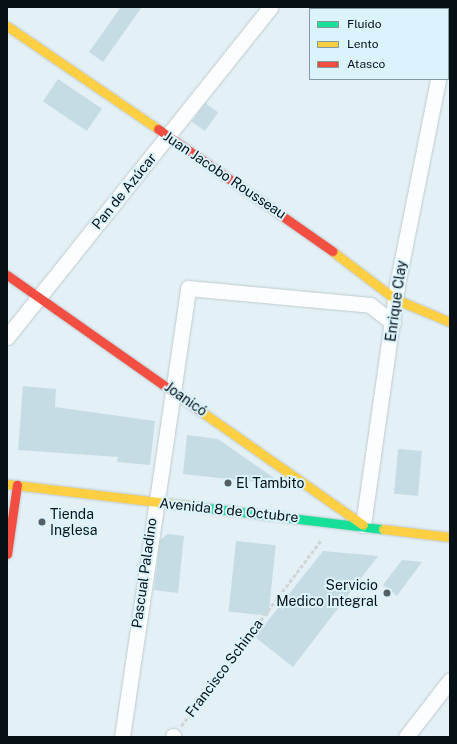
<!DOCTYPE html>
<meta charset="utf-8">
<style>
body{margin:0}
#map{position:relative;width:457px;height:744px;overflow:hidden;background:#e3f0f5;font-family:"Public Sans",sans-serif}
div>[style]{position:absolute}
.building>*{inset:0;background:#c6dce4;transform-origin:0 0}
.path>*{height:2.5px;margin-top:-1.25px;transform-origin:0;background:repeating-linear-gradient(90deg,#d1d5d6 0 4px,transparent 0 6px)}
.roads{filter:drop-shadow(0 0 1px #bfcacf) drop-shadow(0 0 1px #bfcacf)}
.street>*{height:15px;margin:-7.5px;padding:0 7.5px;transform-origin:7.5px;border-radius:7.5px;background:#fbfdfe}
.fast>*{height:9px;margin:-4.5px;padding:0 4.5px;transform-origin:4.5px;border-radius:4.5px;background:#16e098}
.slow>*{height:9px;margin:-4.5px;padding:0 4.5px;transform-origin:4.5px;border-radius:4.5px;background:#ffcf43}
.jam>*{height:9px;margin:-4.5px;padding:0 4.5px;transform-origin:4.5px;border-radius:4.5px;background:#f24e42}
.dots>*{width:11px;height:11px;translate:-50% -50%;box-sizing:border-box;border:2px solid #dbf3fd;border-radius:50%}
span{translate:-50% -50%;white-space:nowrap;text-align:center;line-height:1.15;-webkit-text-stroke:4px #dbf3fd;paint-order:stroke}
.street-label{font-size:14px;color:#061115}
.poi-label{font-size:14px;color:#061115}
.left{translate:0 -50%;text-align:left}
.right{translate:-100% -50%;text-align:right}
.frame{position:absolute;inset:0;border:8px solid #061115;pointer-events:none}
.legend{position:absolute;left:309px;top:8px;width:140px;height:72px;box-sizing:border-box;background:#dbf3fd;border:1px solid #8699a0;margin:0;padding:5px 7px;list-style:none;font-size:12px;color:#061115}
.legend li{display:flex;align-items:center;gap:8px;height:20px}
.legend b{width:20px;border:1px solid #8699a0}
</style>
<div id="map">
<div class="building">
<div style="clip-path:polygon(121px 7px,142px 7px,103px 62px,89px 52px)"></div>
<div style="left:58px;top:79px;width:53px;height:27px;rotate:34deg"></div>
<div style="left:205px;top:103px;width:16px;height:23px;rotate:35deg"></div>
<div style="clip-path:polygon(23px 386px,56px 389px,55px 407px,155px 421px,150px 465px,117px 462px,118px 457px,18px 450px)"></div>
<div style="clip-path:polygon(187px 435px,218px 439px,274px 478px,273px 484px,183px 474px)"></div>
<div style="left:398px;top:449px;width:24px;height:45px;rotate:5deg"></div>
<div style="clip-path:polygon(168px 534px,184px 536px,178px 593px,154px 590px,160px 540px)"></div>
<div style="left:236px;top:541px;width:40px;height:71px;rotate:6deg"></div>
<div style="clip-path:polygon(323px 551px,378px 556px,293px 667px,255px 637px)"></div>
<div style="clip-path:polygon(402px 560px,422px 562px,397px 596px,383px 585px)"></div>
</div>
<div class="path">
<div style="left:181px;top:726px;width:233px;rotate:-53deg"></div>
</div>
<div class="roads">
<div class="street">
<div style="left:344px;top:7px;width:4px;rotate:34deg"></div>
<div style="left:448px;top:11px;width:4px;rotate:-76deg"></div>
<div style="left:7px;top:337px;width:422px;rotate:-51.4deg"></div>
<div style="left:363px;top:525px;width:242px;rotate:-81.9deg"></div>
<div style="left:397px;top:285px;width:210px;rotate:-78.7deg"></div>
<div style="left:173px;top:736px;width:1px;rotate:45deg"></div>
<div style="left:122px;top:737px;width:454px;rotate:-81.6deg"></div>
<div style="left:188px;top:288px;width:183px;rotate:5.3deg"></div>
<div style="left:370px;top:305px;width:29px;rotate:38deg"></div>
<div style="left:406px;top:737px;width:72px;rotate:-52.3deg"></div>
</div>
<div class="fast">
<div style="left:200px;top:507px;width:184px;rotate:6.9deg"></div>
</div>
<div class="slow">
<div style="left:7px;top:26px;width:183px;rotate:34.3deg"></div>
<div style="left:332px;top:251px;width:79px;rotate:37.3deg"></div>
<div style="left:395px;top:299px;width:60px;rotate:22.7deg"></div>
<div style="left:199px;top:410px;width:200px;rotate:35deg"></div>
<div style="left:7px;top:484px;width:194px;rotate:6.8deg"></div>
<div style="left:383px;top:529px;width:67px;rotate:6.8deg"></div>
</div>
<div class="jam">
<div style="left:158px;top:129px;width:213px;rotate:35deg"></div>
<div style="left:7px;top:275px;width:235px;rotate:35.1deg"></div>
<div style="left:7px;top:554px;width:70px;rotate:-81.8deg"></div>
</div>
</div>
<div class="dots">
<div style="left:228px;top:483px;background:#535f63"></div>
<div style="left:42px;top:522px;background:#535f63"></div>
<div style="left:387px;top:593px;background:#535f63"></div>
</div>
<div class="street-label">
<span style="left:225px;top:175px;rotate:34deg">Juan Jacobo Rousseau</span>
<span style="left:124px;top:191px;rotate:-51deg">Pan de Azúcar</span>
<span style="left:396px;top:301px;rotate:-82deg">Enrique Clay</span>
<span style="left:186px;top:399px;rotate:35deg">Joanicó</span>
<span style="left:229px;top:510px;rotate:6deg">Avenida 8 de Octubre</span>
<span style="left:144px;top:573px;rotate:-82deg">Pascual Paladino</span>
<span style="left:224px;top:668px;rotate:-53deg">Francisco Schinca</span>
</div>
<div class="poi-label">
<span class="left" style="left:236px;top:483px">El Tambito</span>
<span class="left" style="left:50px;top:522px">Tienda<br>Inglesa</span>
<span class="right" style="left:378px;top:593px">Servicio<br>Medico Integral</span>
</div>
<div class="frame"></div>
<ul class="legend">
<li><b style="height:5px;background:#16e098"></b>Fluido</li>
<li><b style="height:5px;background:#ffcf43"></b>Lento</li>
<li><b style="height:5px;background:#f24e42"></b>Atasco</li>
</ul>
</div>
